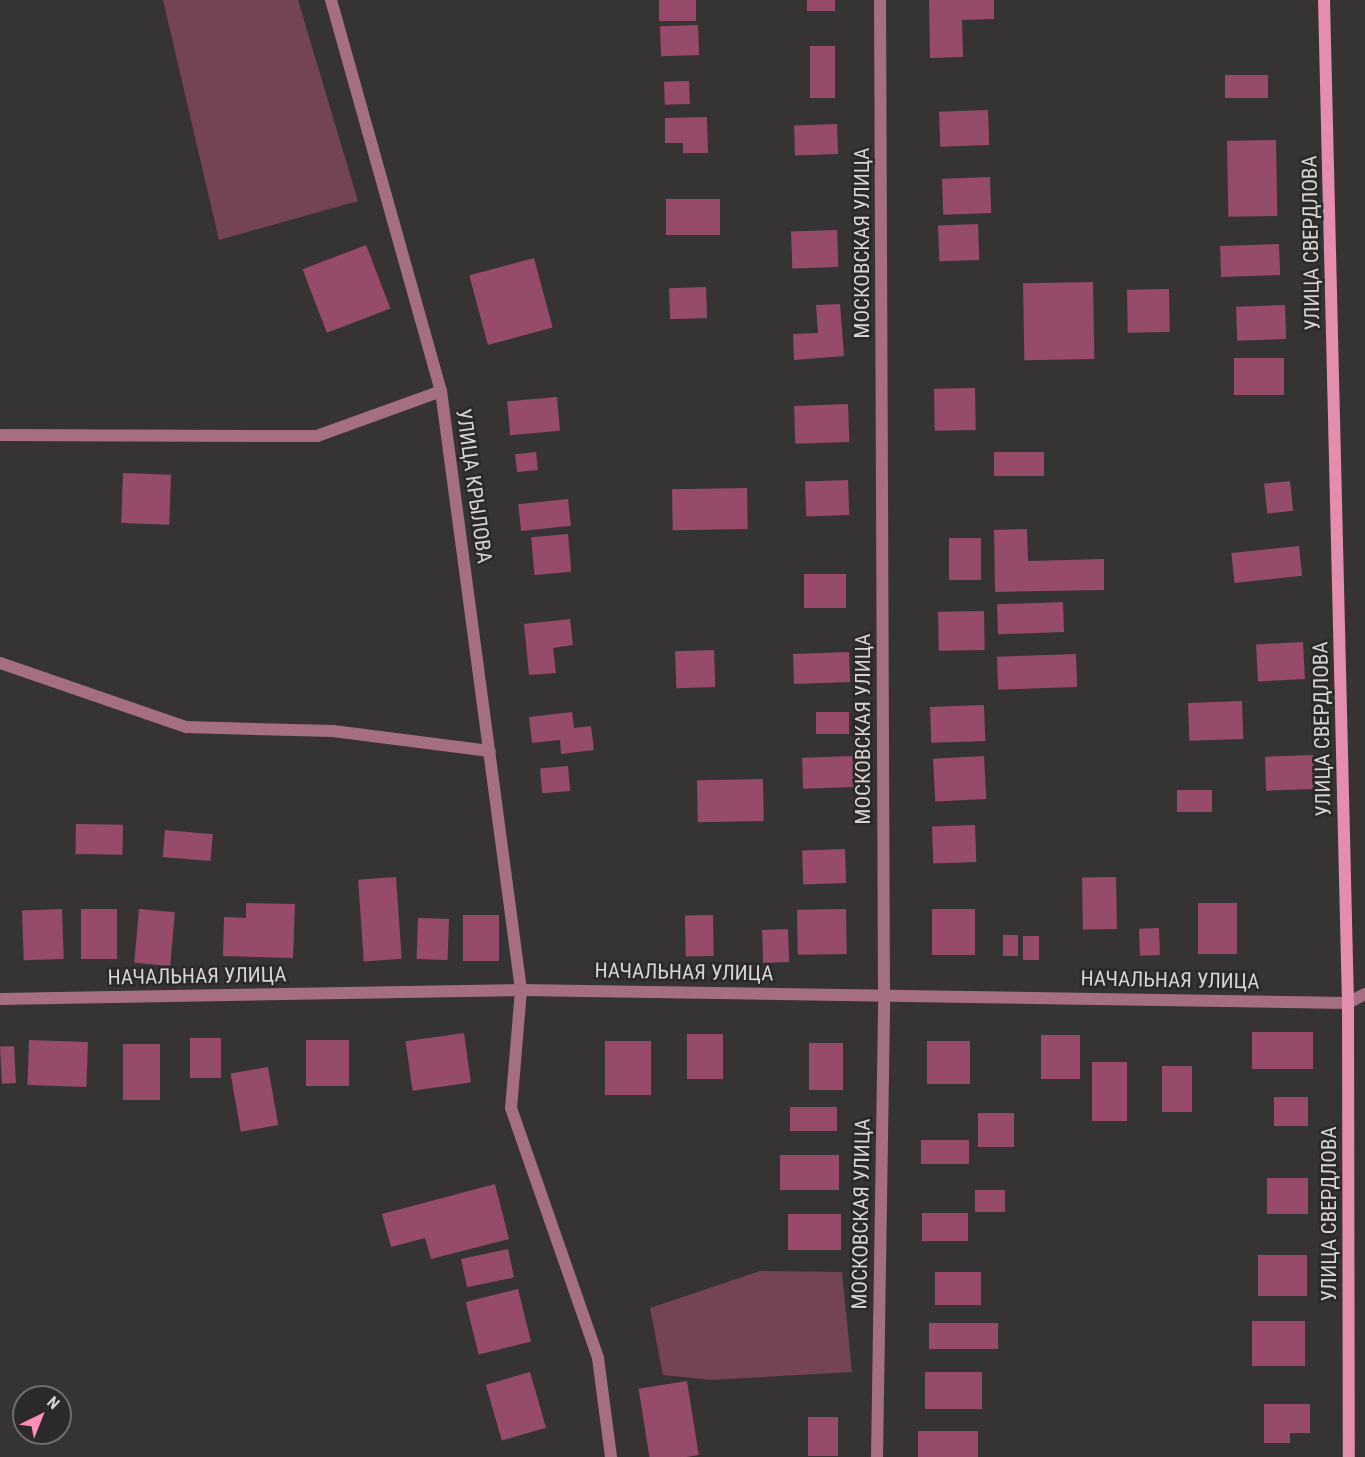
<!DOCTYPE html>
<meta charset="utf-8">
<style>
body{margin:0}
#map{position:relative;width:1365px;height:1457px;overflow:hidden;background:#363334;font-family:"Roboto Condensed",sans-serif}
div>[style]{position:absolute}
.green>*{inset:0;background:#754356}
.building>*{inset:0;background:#954b69;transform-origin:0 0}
.minor>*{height:12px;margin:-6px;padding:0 6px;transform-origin:6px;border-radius:6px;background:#a56e82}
.secondary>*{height:12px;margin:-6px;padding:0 6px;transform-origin:6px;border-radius:6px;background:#e48dae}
span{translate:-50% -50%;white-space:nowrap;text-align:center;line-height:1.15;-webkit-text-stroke:5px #2c292a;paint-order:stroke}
.street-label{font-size:21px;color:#d6d4d5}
.north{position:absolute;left:12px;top:1385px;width:60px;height:60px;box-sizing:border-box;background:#2c292a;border:2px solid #706d6e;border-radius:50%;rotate:43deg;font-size:16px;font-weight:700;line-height:24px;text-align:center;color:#d6d4d5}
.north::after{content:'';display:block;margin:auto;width:21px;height:27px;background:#ff8eba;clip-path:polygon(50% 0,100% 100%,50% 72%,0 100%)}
</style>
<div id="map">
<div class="green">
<div style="clip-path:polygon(163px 0,298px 0,358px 201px,219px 240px)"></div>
<div style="clip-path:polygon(760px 1271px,842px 1272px,852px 1372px,711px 1380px,663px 1375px,650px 1308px)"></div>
</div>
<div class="building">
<div style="left:659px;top:0;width:37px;height:21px"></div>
<div style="left:807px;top:0;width:28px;height:11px"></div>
<div style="clip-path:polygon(929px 0,994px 0,994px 19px,962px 20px,963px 57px,930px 58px)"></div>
<div style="left:698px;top:25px;width:30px;height:38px;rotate:88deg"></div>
<div style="left:810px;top:46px;width:25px;height:52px"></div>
<div style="left:1225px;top:75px;width:43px;height:23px"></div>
<div style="left:689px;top:81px;width:23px;height:25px;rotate:88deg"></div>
<div style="left:988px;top:110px;width:35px;height:49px;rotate:88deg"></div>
<div style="clip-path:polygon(707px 117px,708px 153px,683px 153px,683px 143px,665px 143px,665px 118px)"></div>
<div style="left:837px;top:124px;width:30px;height:43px;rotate:88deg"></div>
<div style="left:1276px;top:140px;width:76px;height:49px;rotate:89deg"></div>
<div style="left:990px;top:177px;width:36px;height:48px;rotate:88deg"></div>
<div style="left:666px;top:199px;width:54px;height:36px"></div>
<div style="left:978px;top:224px;width:36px;height:40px;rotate:88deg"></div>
<div style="left:837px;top:230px;width:37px;height:46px;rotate:88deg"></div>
<div style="left:1279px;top:244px;width:31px;height:59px;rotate:88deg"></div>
<div style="left:366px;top:245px;width:68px;height:68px;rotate:69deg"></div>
<div style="left:534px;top:258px;width:72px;height:67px;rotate:75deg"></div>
<div style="left:1093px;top:282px;width:77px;height:70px;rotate:89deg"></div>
<div style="left:706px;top:287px;width:31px;height:37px;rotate:88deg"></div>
<div style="left:1169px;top:289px;width:43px;height:42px;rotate:89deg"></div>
<div style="clip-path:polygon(840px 304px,844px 356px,794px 360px,793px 334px,818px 333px,816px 305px)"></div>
<div style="left:1285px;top:305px;width:34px;height:49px;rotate:88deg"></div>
<div style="left:1234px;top:358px;width:50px;height:37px"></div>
<div style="left:975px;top:388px;width:42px;height:41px;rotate:89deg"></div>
<div style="left:557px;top:397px;width:34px;height:50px;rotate:85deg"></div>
<div style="left:848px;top:404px;width:38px;height:54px;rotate:88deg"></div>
<div style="left:536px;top:452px;width:18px;height:21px;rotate:84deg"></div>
<div style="left:1044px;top:452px;width:24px;height:50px;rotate:90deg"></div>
<div style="left:123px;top:473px;width:48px;height:50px;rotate:2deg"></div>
<div style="left:848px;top:480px;width:35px;height:43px;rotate:88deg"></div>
<div style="left:1290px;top:481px;width:30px;height:26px;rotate:84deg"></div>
<div style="left:747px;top:488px;width:41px;height:75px;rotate:89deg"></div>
<div style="left:568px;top:499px;width:27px;height:50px;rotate:84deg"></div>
<div style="clip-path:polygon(1027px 529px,1028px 561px,1104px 559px,1104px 590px,995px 592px,994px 530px)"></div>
<div style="left:568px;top:534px;width:38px;height:37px;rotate:85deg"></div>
<div style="left:949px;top:538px;width:32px;height:42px"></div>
<div style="left:1299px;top:546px;width:30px;height:68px;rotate:84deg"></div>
<div style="left:804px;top:574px;width:42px;height:34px"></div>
<div style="left:1063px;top:602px;width:30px;height:66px;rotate:88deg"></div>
<div style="left:984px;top:611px;width:39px;height:46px;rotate:89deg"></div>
<div style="clip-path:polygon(570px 619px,573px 645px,553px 648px,556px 673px,529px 675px,524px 624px)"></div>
<div style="left:1303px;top:642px;width:37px;height:47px;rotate:87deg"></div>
<div style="left:714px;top:650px;width:37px;height:39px;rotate:88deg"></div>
<div style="left:849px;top:652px;width:30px;height:56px;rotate:88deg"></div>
<div style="left:1076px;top:654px;width:33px;height:79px;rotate:88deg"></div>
<div style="left:1242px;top:701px;width:38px;height:54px;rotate:88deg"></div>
<div style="left:984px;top:705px;width:36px;height:54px;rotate:88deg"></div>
<div style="clip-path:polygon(572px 712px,574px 728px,591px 726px,594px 750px,561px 754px,560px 740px,532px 743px,529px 717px)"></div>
<div style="left:816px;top:712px;width:33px;height:22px"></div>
<div style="left:1313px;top:755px;width:34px;height:48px;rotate:88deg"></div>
<div style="left:853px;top:756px;width:31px;height:51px;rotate:88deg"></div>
<div style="left:984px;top:756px;width:43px;height:51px;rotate:87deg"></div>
<div style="left:568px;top:766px;width:25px;height:28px;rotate:85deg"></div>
<div style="left:763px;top:779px;width:42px;height:66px;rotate:89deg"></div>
<div style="left:1177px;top:790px;width:35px;height:22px"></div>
<div style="left:76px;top:824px;width:47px;height:30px;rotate:1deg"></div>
<div style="left:975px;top:825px;width:37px;height:43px;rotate:88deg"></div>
<div style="left:165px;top:830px;width:48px;height:27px;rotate:5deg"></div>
<div style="left:845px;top:849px;width:34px;height:43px;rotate:88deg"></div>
<div style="left:396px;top:877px;width:82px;height:38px;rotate:86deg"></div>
<div style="left:1116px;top:877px;width:52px;height:34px;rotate:89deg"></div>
<div style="clip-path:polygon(246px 903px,295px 904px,293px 958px,223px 956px,224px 917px,246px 918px)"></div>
<div style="left:1198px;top:903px;width:39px;height:51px"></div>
<div style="left:62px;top:909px;width:50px;height:40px;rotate:88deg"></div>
<div style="left:81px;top:909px;width:36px;height:50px"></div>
<div style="left:139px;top:909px;width:36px;height:54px;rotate:5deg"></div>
<div style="left:846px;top:909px;width:45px;height:49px;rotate:89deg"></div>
<div style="left:932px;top:909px;width:43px;height:46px"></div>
<div style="left:499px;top:915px;width:46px;height:36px;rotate:90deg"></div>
<div style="left:713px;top:915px;width:41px;height:28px;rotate:89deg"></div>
<div style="left:418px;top:918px;width:31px;height:41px;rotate:2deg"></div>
<div style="left:1159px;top:928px;width:27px;height:20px;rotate:88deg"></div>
<div style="left:788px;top:929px;width:33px;height:26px;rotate:88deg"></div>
<div style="left:1003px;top:935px;width:15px;height:21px"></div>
<div style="left:1039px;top:936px;width:24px;height:16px;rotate:90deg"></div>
<div style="left:1252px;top:1032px;width:61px;height:37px"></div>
<div style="left:464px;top:1033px;width:50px;height:59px;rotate:82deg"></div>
<div style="left:687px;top:1034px;width:36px;height:45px"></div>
<div style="left:1041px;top:1035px;width:39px;height:44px"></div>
<div style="left:190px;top:1038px;width:31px;height:40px"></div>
<div style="left:29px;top:1040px;width:59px;height:45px;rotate:2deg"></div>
<div style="left:306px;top:1040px;width:43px;height:46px"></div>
<div style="left:605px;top:1041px;width:46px;height:54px"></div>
<div style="left:927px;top:1041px;width:43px;height:43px"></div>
<div style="left:809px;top:1043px;width:34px;height:47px"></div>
<div style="left:123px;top:1044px;width:37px;height:56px"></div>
<div style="left:14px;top:1046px;width:37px;height:14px;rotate:87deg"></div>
<div style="left:1092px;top:1062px;width:35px;height:59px"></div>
<div style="left:1162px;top:1066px;width:30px;height:46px"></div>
<div style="left:268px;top:1067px;width:59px;height:38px;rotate:80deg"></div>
<div style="left:1274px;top:1097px;width:34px;height:29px"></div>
<div style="left:790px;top:1107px;width:47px;height:24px"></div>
<div style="left:978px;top:1113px;width:36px;height:34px"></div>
<div style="left:921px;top:1140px;width:48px;height:24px"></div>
<div style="left:780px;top:1155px;width:59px;height:35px"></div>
<div style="left:1267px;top:1178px;width:41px;height:36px"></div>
<div style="clip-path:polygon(495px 1184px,509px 1239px,431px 1259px,425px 1238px,391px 1247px,382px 1214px)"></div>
<div style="left:975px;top:1190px;width:30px;height:22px"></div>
<div style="left:922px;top:1213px;width:46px;height:28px"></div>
<div style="left:788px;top:1214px;width:53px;height:36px"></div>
<div style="left:508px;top:1249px;width:29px;height:48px;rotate:78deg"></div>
<div style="left:1258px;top:1255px;width:49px;height:41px"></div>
<div style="left:935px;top:1272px;width:46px;height:33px"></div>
<div style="left:518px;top:1289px;width:54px;height:54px;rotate:76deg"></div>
<div style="left:1252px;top:1321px;width:53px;height:45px"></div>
<div style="left:998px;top:1323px;width:26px;height:69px;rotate:90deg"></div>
<div style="left:530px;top:1372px;width:58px;height:46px;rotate:74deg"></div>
<div style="left:982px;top:1372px;width:37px;height:57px;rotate:90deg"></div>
<div style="left:687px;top:1381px;width:75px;height:49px;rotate:81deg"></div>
<div style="clip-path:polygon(1264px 1404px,1310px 1404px,1310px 1433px,1290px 1433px,1290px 1443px,1264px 1443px)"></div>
<div style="left:808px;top:1417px;width:30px;height:39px"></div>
<div style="left:978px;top:1431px;width:26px;height:60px;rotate:90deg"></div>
</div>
<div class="minor">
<div style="left:331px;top:0;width:406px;rotate:74.3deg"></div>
<div style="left:441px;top:391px;width:604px;rotate:82.39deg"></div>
<div style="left:521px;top:990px;width:118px;rotate:94.8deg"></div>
<div style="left:511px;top:1108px;width:265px;rotate:70.8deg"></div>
<div style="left:598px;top:1358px;width:100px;rotate:82.5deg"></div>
<div style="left:0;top:435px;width:317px;rotate:0.2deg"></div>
<div style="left:317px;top:436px;width:132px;rotate:-19.9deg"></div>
<div style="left:0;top:663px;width:197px;rotate:19deg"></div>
<div style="left:186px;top:727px;width:147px;rotate:1.6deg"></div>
<div style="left:333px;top:731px;width:158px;rotate:7.3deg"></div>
<div style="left:0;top:999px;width:521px;rotate:-0.99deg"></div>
<div style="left:521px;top:990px;width:827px;rotate:0.9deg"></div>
<div style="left:1348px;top:1003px;width:19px;rotate:-28deg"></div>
<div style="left:877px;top:1457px;width:464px;rotate:-89.1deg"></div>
<div style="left:884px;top:993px;width:993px;rotate:-90.23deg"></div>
</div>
<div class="secondary">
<div style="left:1324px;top:0;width:1003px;rotate:88.63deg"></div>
<div style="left:1348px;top:1003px;width:454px;rotate:89.9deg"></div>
</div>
<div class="street-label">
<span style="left:862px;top:243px;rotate:-90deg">МОСКОВСКАЯ УЛИЦА</span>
<span style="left:1311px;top:243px;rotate:-91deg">УЛИЦА СВЕРДЛОВА</span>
<span style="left:474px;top:486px;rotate:82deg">УЛИЦА КРЫЛОВА</span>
<span style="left:863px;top:729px;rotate:-90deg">МОСКОВСКАЯ УЛИЦА</span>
<span style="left:1322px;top:729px;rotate:-91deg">УЛИЦА СВЕРДЛОВА</span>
<span style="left:684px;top:972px;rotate:1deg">НАЧАЛЬНАЯ УЛИЦА</span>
<span style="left:197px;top:976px;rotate:-1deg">НАЧАЛЬНАЯ УЛИЦА</span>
<span style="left:1170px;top:980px;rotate:1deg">НАЧАЛЬНАЯ УЛИЦА</span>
<span style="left:861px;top:1214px;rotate:-89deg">МОСКОВСКАЯ УЛИЦА</span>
<span style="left:1329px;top:1214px;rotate:-90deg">УЛИЦА СВЕРДЛОВА</span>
</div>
<div class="north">N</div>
</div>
